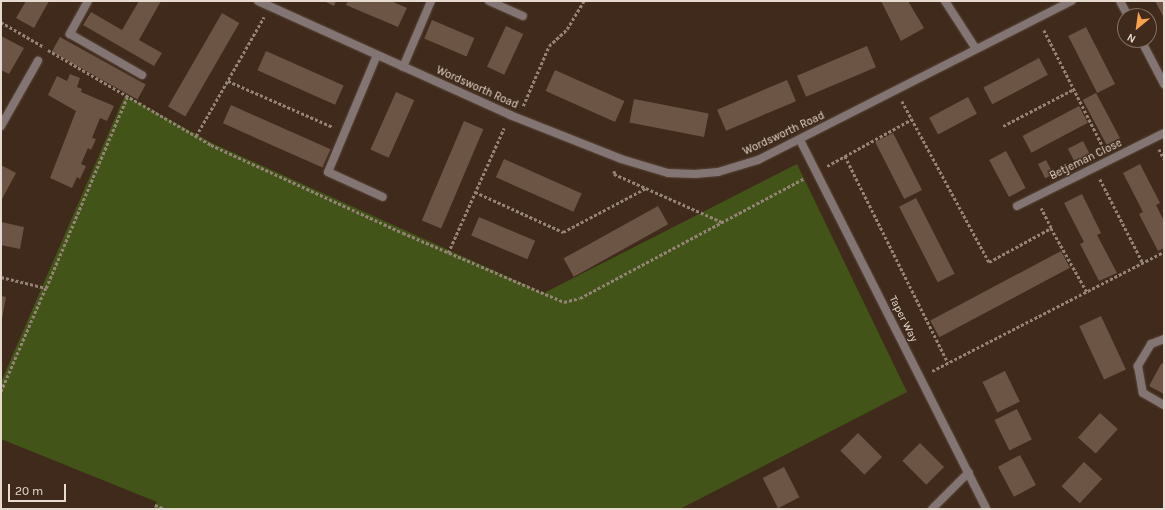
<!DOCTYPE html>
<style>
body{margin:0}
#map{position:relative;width:1165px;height:510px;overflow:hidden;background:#3f2a1b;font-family:Karla,sans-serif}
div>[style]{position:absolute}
.green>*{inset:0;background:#425417}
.building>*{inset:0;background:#6c5545;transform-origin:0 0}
.path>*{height:2.5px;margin-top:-1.25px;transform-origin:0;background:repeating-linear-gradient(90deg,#948376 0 3px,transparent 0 5px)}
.roads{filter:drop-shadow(0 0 1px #5a4638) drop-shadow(0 0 1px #5a4638)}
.lane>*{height:8px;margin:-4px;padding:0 4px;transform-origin:4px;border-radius:4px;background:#837574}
.street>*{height:8px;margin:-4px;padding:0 4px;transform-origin:4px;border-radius:4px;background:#837574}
span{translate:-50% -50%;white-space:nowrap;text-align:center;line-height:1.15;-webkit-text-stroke:3px #3f2a1b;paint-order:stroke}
.street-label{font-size:11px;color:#e7dad0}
.frame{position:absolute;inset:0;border:2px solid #e7dad0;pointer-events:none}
.north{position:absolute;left:1117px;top:8px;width:40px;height:40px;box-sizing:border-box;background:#3f2a1b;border:1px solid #827063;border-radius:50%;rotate:209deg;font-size:11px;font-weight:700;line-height:16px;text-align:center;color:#e7dad0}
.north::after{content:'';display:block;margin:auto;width:14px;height:18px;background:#f8a14a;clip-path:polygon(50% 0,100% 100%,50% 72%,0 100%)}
.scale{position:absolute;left:8px;top:484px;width:58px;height:18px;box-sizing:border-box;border:2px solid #e7dad0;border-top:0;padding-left:5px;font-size:12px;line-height:14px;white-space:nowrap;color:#e7dad0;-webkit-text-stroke:3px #3f2a1b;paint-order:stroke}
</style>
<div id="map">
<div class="green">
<div style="clip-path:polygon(125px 95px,214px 144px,544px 293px,797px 164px,907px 392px,680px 509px,153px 509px,157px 502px,1px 439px,1px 382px)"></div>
</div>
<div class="building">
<div style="clip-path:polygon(26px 1px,49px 1px,34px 28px,16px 18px)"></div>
<div style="clip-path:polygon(139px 1px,161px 1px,139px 40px,162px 53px,154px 66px,83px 25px,91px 12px,122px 30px)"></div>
<div style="clip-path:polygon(324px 1px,336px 1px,334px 6px)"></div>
<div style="clip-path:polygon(348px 1px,391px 1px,407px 8px,398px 27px,346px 5px)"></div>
<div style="clip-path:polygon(881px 1px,908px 1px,924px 28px,901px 41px)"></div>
<div style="clip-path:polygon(1155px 1px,1164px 1px,1164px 18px)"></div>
<div style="left:222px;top:13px;width:20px;height:108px;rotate:30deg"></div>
<div style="left:432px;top:20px;width:46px;height:20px;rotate:23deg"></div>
<div style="left:506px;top:26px;width:19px;height:45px;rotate:25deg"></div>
<div style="left:1086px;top:27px;width:64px;height:20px;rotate:63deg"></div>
<div style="clip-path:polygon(1px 36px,24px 48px,9px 74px,1px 70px)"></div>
<div style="left:60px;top:37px;width:98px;height:17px;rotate:29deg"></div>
<div style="left:867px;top:46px;width:23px;height:76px;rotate:67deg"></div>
<div style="left:266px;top:51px;width:85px;height:21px;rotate:24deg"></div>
<div style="left:1039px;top:58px;width:19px;height:63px;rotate:62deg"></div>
<div style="left:555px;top:70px;width:76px;height:23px;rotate:24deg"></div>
<div style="clip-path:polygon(70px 74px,80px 78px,77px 87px,82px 89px,81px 92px,114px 106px,107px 121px,100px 118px,92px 138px,96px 139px,91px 150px,88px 148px,81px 164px,86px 166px,80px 179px,77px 177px,72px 188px,50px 178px,76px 111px,48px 95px,57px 76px,67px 81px)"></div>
<div style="left:787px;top:80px;width:23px;height:76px;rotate:67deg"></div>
<div style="left:396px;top:92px;width:20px;height:63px;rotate:24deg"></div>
<div style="left:1096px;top:93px;width:51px;height:15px;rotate:62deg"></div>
<div style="left:968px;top:97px;width:19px;height:44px;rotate:62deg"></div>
<div style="left:634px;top:99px;width:76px;height:24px;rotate:11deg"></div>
<div style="left:231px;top:105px;width:109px;height:20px;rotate:24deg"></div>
<div style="left:1079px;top:106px;width:19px;height:64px;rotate:62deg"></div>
<div style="left:464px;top:121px;width:21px;height:108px;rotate:23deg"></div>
<div style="left:893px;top:133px;width:64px;height:20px;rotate:63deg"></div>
<div style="left:1083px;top:141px;width:16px;height:17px;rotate:63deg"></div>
<div style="left:1006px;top:151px;width:42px;height:19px;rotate:62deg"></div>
<div style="left:504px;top:159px;width:85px;height:20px;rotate:24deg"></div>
<div style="left:1046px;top:160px;width:16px;height:9px;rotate:63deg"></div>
<div style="clip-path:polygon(1140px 164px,1160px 203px,1156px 205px,1164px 221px,1164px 248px,1158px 251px,1139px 214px,1143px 212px,1123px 173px)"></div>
<div style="clip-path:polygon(1px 165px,16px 173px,2px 199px,1px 198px)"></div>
<div style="clip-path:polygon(1082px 194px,1101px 233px,1097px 235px,1117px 273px,1099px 281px,1080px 244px,1084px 242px,1064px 203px)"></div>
<div style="left:916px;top:198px;width:85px;height:19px;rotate:63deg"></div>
<div style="left:658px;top:206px;width:21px;height:108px;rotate:61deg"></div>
<div style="left:479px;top:217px;width:61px;height:20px;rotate:23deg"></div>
<div style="clip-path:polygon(1px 222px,24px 227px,20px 249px,1px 245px)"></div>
<div style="left:1061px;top:251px;width:19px;height:148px;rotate:62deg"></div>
<div style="clip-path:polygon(1px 296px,6px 297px,2px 319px,1px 319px)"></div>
<div style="left:1101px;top:316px;width:59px;height:24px;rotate:65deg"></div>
<div style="clip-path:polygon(1164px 363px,1164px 394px,1149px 386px,1161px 364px)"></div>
<div style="left:1005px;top:371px;width:34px;height:25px;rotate:64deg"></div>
<div style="left:1017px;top:409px;width:34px;height:25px;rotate:64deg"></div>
<div style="left:1100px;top:413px;width:24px;height:33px;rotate:42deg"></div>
<div style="left:858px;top:433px;width:34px;height:25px;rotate:45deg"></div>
<div style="left:920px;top:443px;width:34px;height:25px;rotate:45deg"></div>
<div style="left:1020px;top:455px;width:34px;height:25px;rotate:62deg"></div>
<div style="left:1084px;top:462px;width:25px;height:33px;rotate:43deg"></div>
<div style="left:784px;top:467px;width:34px;height:24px;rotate:63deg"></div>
</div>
<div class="path">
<div style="left:1px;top:22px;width:50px;rotate:30.2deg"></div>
<div style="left:1044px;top:30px;width:133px;rotate:63.2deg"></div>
<div style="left:48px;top:50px;width:189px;rotate:30.2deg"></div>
<div style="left:211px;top:145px;width:211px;rotate:24.6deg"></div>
<div style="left:403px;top:233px;width:175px;rotate:23.2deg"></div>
<div style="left:564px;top:302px;width:16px;rotate:-14deg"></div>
<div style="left:580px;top:298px;width:255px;rotate:-28.1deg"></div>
<div style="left:228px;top:81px;width:115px;rotate:23.7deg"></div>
<div style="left:902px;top:101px;width:183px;rotate:61.6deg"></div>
<div style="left:989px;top:262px;width:71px;rotate:-28.7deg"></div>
<div style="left:1051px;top:228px;width:22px;rotate:-117deg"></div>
<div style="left:523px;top:106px;width:65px;rotate:-66.6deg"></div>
<div style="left:549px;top:46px;width:25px;rotate:-43deg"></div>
<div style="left:567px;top:29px;width:33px;rotate:-59deg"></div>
<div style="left:1003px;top:126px;width:80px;rotate:-27.5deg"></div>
<div style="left:196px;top:136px;width:137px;rotate:-60.3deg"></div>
<div style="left:1159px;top:149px;width:11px;rotate:63deg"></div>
<div style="left:845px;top:156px;width:231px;rotate:63.5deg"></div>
<div style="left:827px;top:166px;width:97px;rotate:-28.9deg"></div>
<div style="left:615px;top:171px;width:3px;rotate:108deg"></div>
<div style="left:614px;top:174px;width:118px;rotate:24deg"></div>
<div style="left:1100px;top:179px;width:94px;rotate:62.9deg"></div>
<div style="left:475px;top:192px;width:97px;rotate:24.4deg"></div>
<div style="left:563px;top:232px;width:94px;rotate:-27.9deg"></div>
<div style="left:1051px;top:228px;width:73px;rotate:60.6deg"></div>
<div style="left:448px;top:253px;width:137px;rotate:-65.9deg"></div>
<div style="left:1px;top:277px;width:46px;rotate:13.7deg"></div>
<div style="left:46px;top:288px;width:113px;rotate:113.4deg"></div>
<div style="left:46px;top:288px;width:207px;rotate:-67deg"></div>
<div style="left:932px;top:371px;width:261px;rotate:-27.2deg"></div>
<div style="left:155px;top:505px;width:11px;rotate:22deg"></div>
</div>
<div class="roads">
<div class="lane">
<div style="left:88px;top:1px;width:38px;rotate:119deg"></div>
<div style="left:70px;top:34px;width:83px;rotate:29.7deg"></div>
<div style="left:489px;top:1px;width:37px;rotate:24deg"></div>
<div style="left:377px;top:55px;width:127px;rotate:112.7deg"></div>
<div style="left:328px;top:172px;width:60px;rotate:24.4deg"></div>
<div style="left:1151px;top:344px;width:26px;rotate:121deg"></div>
<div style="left:1138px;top:366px;width:27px;rotate:80deg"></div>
<div style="left:1143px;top:393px;width:24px;rotate:30deg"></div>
</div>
<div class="street">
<div style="left:258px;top:1px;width:277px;rotate:24.3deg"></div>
<div style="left:510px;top:115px;width:119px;rotate:21.6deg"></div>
<div style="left:621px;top:159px;width:49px;rotate:16.6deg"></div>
<div style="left:668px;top:173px;width:27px;rotate:2deg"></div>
<div style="left:695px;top:174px;width:23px;rotate:-5deg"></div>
<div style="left:718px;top:172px;width:42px;rotate:-16.7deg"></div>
<div style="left:758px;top:160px;width:352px;rotate:-26.9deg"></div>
<div style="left:945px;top:1px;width:57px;rotate:57.1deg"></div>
<div style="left:1120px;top:1px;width:17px;rotate:62deg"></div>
<div style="left:1141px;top:40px;width:50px;rotate:62.4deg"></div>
<div style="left:403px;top:67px;width:72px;rotate:-67deg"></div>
<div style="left:1px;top:126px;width:75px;rotate:-60.4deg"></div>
<div style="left:800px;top:140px;width:413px;rotate:63.2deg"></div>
<div style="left:1017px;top:206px;width:164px;rotate:-26.4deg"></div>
<div style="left:1151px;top:344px;width:14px;rotate:-21deg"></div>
<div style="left:932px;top:509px;width:52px;rotate:-45deg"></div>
</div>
</div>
<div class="street-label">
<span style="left:477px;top:88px;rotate:24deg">Wordsworth Road</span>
<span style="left:784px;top:134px;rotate:-25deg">Wordsworth Road</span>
<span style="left:1086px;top:160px;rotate:-26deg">Betjeman Close</span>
<span style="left:903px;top:319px;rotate:63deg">Taper Way</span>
</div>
<div class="frame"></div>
<div class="north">N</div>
<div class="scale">20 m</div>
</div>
